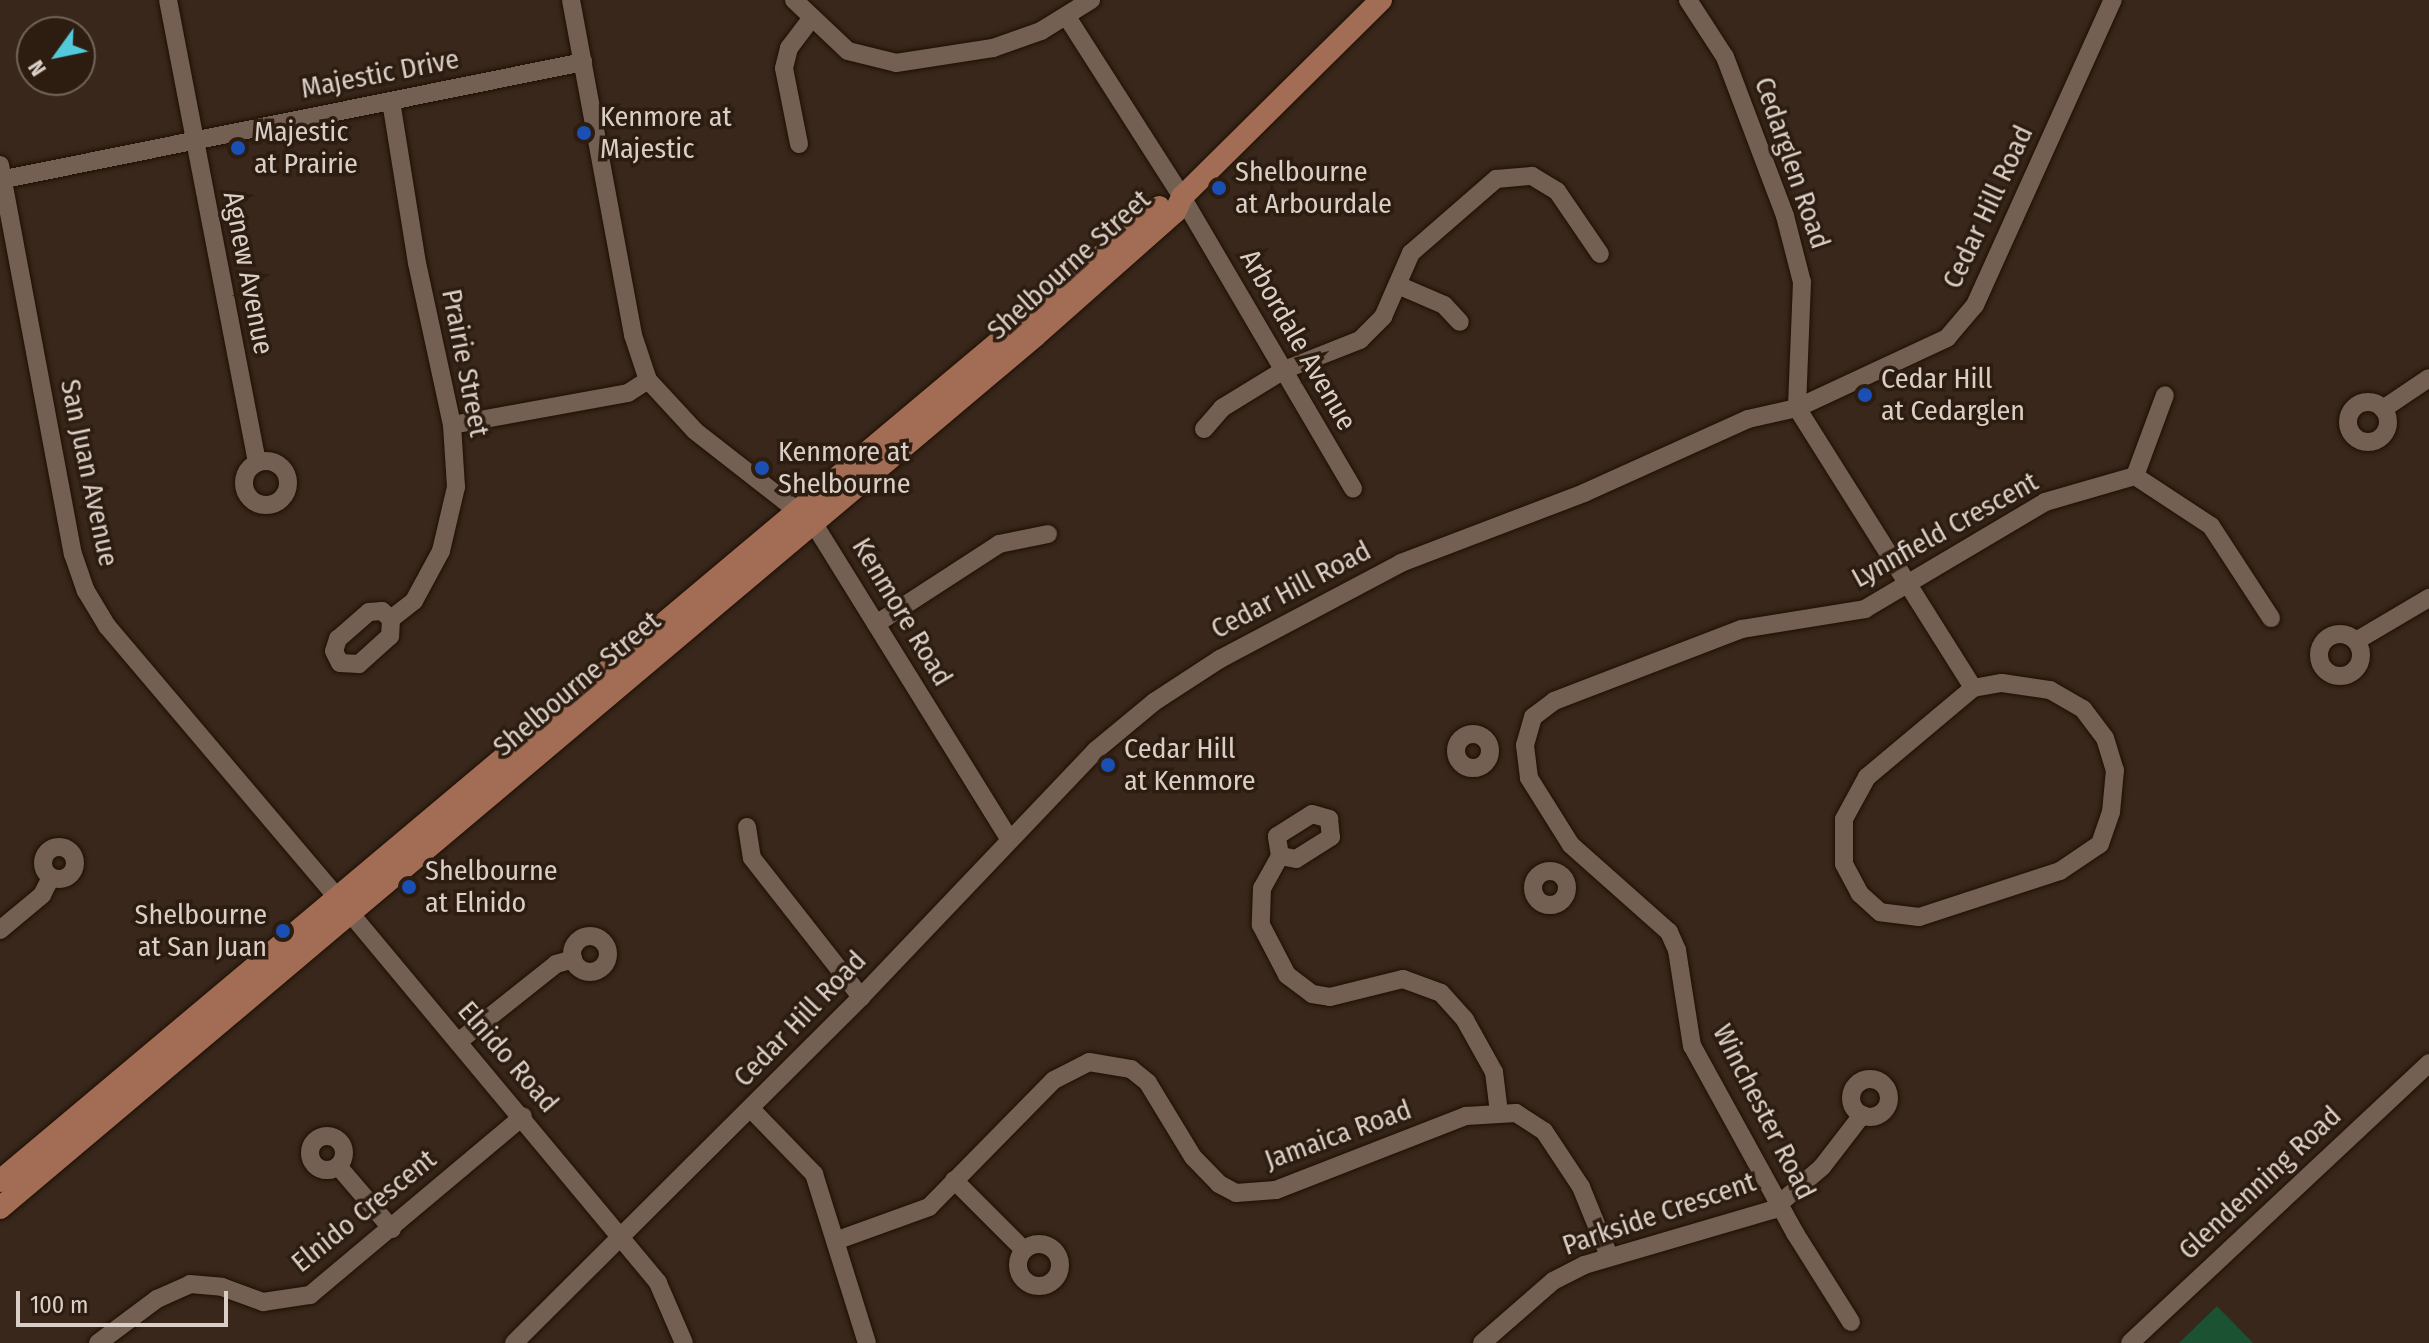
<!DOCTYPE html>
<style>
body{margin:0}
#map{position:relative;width:2429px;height:1343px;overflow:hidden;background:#38271a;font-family:"Fira Sans Condensed",sans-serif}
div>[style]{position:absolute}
.green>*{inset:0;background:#1a5232}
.roads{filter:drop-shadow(0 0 2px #1e0f04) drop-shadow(0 0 2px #1e0f04)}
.minor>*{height:18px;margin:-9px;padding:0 9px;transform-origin:9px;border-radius:9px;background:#746052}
.minor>.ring{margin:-9px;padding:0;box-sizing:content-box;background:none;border:18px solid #746052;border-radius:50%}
.major>*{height:22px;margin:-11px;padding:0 11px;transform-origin:11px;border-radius:11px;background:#a26d54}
.dots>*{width:22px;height:22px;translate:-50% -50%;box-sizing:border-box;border:4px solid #2d1d11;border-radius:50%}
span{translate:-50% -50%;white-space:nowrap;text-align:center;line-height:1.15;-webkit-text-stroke:7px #2d1d11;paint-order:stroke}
.street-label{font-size:28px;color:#dacfc7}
.poi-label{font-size:28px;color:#dacfc7}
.left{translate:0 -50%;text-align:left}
.right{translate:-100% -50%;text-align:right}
.north{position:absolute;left:16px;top:16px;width:80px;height:80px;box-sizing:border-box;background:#2d1d11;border:2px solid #72645a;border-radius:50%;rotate:237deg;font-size:22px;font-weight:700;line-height:32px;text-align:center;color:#dacfc7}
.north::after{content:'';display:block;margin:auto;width:28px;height:36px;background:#53cadc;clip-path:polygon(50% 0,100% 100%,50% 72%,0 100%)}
.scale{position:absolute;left:16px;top:1291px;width:212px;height:36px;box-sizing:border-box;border:4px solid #dacfc7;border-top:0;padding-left:10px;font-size:24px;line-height:28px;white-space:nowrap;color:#dacfc7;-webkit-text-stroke:6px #2d1d11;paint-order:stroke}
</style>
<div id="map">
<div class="green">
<div style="clip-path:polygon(2217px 1306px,2253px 1343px,2179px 1343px)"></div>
</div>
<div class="roads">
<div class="minor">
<div style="left:168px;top:0;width:471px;rotate:79.1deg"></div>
<div style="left:571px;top:0;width:341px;rotate:79.5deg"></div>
<div style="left:633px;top:335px;width:47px;rotate:71.6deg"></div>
<div style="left:648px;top:380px;width:69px;rotate:47.3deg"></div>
<div style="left:695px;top:431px;width:151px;rotate:38deg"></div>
<div style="left:814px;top:524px;width:370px;rotate:58.2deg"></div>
<div style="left:794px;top:0;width:74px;rotate:43.4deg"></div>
<div style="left:848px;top:51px;width:49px;rotate:14deg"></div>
<div style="left:896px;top:63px;width:98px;rotate:-8.8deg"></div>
<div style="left:993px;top:48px;width:51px;rotate:-19.5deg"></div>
<div style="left:1041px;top:31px;width:59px;rotate:-31.8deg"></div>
<div style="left:1688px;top:0;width:68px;rotate:57deg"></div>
<div style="left:1725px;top:57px;width:170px;rotate:69.3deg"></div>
<div style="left:1785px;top:216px;width:68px;rotate:75.6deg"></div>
<div style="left:1802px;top:282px;width:126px;rotate:92.3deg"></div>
<div style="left:1797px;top:408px;width:331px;rotate:57.8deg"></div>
<div style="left:1067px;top:17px;width:214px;rotate:57.4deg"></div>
<div style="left:1182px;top:197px;width:338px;rotate:59.6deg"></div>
<div style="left:391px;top:101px;width:164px;rotate:80.9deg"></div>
<div style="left:417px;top:263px;width:166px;rotate:77.8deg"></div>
<div style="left:452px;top:425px;width:62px;rotate:86.3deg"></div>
<div style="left:456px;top:487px;width:66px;rotate:103.2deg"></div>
<div style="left:441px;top:551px;width:57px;rotate:118.4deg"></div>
<div style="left:414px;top:601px;width:29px;rotate:142deg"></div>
<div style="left:799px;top:144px;width:77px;rotate:-101.2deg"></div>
<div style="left:784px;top:68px;width:21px;rotate:-76deg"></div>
<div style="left:789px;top:48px;width:35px;rotate:-53deg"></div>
<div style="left:0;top:165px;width:396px;rotate:79.4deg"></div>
<div style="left:73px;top:554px;width:39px;rotate:71deg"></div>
<div style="left:86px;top:591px;width:41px;rotate:59deg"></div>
<div style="left:107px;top:626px;width:357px;rotate:49.7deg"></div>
<div style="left:0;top:180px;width:595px;rotate:-11.44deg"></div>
<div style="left:1400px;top:286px;width:48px;rotate:23.4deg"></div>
<div style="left:1444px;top:305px;width:23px;rotate:47deg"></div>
<div class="ring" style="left:2348px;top:402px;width:22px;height:22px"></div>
<div style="left:2383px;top:409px;width:55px;rotate:-34deg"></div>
<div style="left:452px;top:425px;width:179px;rotate:-10.3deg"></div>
<div style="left:628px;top:393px;width:24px;rotate:-33deg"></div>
<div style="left:1204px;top:429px;width:28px;rotate:-49deg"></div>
<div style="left:1222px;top:408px;width:73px;rotate:-31.5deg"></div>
<div style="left:1284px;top:370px;width:82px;rotate:-21.5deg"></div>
<div style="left:1360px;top:340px;width:33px;rotate:-45deg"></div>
<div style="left:1383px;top:317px;width:70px;rotate:-66.4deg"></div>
<div style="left:1411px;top:253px;width:113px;rotate:-41deg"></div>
<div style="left:1496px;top:179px;width:36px;rotate:-5deg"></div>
<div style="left:1532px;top:176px;width:29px;rotate:31deg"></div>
<div style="left:1557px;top:191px;width:76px;rotate:55.7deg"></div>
<div class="ring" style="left:244px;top:461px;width:26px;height:26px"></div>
<div style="left:2135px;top:476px;width:86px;rotate:-69.7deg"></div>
<div style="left:382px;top:611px;width:12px;rotate:42deg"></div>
<div style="left:391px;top:619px;width:17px;rotate:93deg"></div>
<div style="left:390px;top:636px;width:42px;rotate:137.9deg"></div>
<div style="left:359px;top:664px;width:19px;rotate:-177deg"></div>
<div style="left:340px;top:663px;width:13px;rotate:-117deg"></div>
<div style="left:334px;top:651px;width:13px;rotate:-72deg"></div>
<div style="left:338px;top:639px;width:41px;rotate:-41.1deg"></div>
<div style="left:369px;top:612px;width:13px;rotate:-4deg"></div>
<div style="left:876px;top:624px;width:147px;rotate:-33deg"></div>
<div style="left:999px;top:544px;width:50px;rotate:-11.5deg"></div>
<div class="ring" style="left:2319px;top:634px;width:24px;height:24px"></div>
<div style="left:2356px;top:641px;width:85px;rotate:-30.5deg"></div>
<div style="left:2002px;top:683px;width:49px;rotate:8.3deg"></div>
<div style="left:2050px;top:690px;width:38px;rotate:30deg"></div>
<div style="left:2083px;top:709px;width:36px;rotate:53deg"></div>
<div style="left:2105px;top:738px;width:34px;rotate:73deg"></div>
<div style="left:2115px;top:770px;width:42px;rotate:95.4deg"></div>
<div style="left:2111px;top:812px;width:34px;rotate:109deg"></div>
<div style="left:2100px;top:844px;width:48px;rotate:146deg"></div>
<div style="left:2060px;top:871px;width:148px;rotate:161.9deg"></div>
<div style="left:1919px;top:917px;width:39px;rotate:-173deg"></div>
<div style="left:1880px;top:912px;width:27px;rotate:-138deg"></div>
<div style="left:1860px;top:894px;width:34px;rotate:-118deg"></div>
<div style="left:1844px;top:864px;width:45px;rotate:-90deg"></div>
<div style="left:1844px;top:819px;width:48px;rotate:-61.3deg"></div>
<div style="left:1867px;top:777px;width:138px;rotate:-40deg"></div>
<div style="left:1973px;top:688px;width:29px;rotate:-10deg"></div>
<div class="ring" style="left:1456px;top:734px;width:16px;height:16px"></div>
<div style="left:1312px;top:814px;width:18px;rotate:16deg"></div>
<div style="left:1329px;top:819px;width:18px;rotate:84deg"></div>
<div style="left:1331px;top:837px;width:41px;rotate:147.8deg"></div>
<div style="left:1296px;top:859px;width:16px;rotate:-169deg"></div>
<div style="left:1280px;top:856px;width:20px;rotate:-99deg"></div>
<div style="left:1277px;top:836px;width:41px;rotate:-32.2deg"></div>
<div style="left:747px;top:827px;width:31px;rotate:81deg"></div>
<div style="left:752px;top:858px;width:177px;rotate:51.9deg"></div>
<div class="ring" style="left:43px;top:847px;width:14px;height:14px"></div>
<div style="left:1280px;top:856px;width:37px;rotate:119deg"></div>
<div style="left:1262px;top:888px;width:37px;rotate:92deg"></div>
<div style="left:1261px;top:925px;width:56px;rotate:62.5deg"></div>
<div style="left:1287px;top:975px;width:31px;rotate:37deg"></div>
<div style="left:1312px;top:994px;width:18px;rotate:9deg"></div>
<div style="left:1330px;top:997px;width:75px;rotate:-13.9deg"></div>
<div style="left:1403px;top:979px;width:40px;rotate:20.2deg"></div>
<div style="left:1441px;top:993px;width:36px;rotate:48deg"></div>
<div style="left:1465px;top:1020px;width:60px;rotate:60.9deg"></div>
<div style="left:1494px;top:1072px;width:39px;rotate:83deg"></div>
<div class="ring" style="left:1533px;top:871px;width:16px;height:16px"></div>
<div style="left:351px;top:914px;width:480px;rotate:50.2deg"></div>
<div style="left:658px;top:1283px;width:65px;rotate:66.6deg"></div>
<div style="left:0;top:930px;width:55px;rotate:-39.8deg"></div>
<div style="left:42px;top:895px;width:20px;rotate:-63deg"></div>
<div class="ring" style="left:572px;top:936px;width:18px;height:18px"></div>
<div style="left:458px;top:1042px;width:125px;rotate:-38.5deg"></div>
<div style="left:556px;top:964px;width:18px;rotate:-16deg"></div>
<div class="ring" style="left:1851px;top:1079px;width:20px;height:20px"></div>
<div style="left:751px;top:1109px;width:91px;rotate:45.9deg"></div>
<div style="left:814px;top:1174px;width:177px;rotate:72.6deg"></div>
<div class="ring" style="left:310px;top:1136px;width:16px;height:16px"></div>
<div style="left:338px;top:1166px;width:83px;rotate:49.4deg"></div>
<div style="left:954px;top:1180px;width:99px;rotate:45deg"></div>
<div style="left:838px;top:1240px;width:97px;rotate:-19.9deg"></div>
<div style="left:929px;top:1207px;width:178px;rotate:-45.5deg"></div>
<div style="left:1054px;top:1080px;width:39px;rotate:-27deg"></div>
<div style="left:1089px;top:1062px;width:43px;rotate:9.5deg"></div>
<div style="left:1131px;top:1069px;width:22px;rotate:39deg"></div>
<div style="left:1148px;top:1083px;width:87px;rotate:58.7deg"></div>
<div style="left:1193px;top:1157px;width:37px;rotate:46deg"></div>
<div style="left:1219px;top:1184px;width:19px;rotate:28deg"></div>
<div style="left:1236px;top:1193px;width:40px;rotate:-4.3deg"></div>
<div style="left:1276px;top:1190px;width:204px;rotate:-21.3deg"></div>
<div style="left:1466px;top:1116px;width:50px;rotate:-3.4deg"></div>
<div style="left:1516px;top:1113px;width:33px;rotate:33deg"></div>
<div style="left:1544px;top:1131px;width:67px;rotate:56.5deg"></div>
<div style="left:1581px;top:1187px;width:74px;rotate:67.9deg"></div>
<div class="ring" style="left:1018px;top:1244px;width:24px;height:24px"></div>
<div style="left:1851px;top:1322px;width:105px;rotate:-122.2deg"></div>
<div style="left:1795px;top:1233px;width:213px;rotate:-118.8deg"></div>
<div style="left:1692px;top:1046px;width:97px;rotate:-98.9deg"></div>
<div style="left:1677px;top:950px;width:20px;rotate:-114deg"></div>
<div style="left:1669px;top:932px;width:131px;rotate:-138.4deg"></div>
<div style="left:1571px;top:845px;width:79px;rotate:-122.1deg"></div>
<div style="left:1529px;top:778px;width:33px;rotate:-97deg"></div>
<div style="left:1525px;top:745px;width:29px;rotate:-74deg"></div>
<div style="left:1533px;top:717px;width:26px;rotate:-37deg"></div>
<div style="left:1554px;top:701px;width:201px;rotate:-21deg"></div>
<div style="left:1742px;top:629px;width:125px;rotate:-9.2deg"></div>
<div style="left:1865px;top:609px;width:209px;rotate:-30.7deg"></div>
<div style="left:2045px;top:502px;width:94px;rotate:-16.1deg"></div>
<div style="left:2135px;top:476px;width:91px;rotate:33.3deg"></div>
<div style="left:2211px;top:526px;width:110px;rotate:56.9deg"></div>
<div style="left:98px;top:1343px;width:74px;rotate:-36.7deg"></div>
<div style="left:157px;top:1299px;width:36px;rotate:-24deg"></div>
<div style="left:190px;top:1284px;width:32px;rotate:5deg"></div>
<div style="left:222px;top:1287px;width:44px;rotate:20.1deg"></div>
<div style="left:263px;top:1302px;width:48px;rotate:-8.5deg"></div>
<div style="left:310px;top:1295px;width:278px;rotate:-40deg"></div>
<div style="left:514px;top:1343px;width:490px;rotate:-44.9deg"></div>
<div style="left:861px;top:997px;width:340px;rotate:-46.4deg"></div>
<div style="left:1095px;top:751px;width:77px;rotate:-39.7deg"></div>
<div style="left:1154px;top:702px;width:79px;rotate:-33.1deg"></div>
<div style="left:1220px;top:659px;width:205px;rotate:-27.9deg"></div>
<div style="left:1401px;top:563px;width:196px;rotate:-20.9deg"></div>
<div style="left:1584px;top:493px;width:180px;rotate:-24.3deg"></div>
<div style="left:1748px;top:419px;width:50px;rotate:-12.7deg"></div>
<div style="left:1797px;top:408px;width:166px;rotate:-25deg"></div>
<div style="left:1947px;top:338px;width:43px;rotate:-49.7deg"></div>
<div style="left:1975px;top:305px;width:335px;rotate:-65.7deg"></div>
<div style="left:1482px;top:1343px;width:94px;rotate:-41.1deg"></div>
<div style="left:1553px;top:1281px;width:35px;rotate:-27deg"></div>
<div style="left:1584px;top:1265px;width:196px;rotate:-16.3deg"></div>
<div style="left:1772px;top:1210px;width:66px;rotate:-40.7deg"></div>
<div style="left:1822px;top:1167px;width:66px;rotate:-52.4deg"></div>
<div style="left:2130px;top:1343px;width:410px;rotate:-43.1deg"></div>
</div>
<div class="major">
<div style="left:0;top:1181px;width:1514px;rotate:-40.04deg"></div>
<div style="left:0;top:1208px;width:1353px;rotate:-40.11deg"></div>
<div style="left:1035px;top:336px;width:187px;rotate:-41.5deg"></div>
<div style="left:1175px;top:212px;width:17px;rotate:-65deg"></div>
<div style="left:1182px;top:197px;width:280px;rotate:-44.7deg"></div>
</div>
</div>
<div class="dots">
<div style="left:584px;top:133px;background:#1a4fb4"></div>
<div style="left:238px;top:148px;background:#1a4fb4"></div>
<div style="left:1219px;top:188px;background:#1a4fb4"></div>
<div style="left:1865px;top:395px;background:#1a4fb4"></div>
<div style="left:762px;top:468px;background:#1a4fb4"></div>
<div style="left:1108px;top:765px;background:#1a4fb4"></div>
<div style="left:409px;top:887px;background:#1a4fb4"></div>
<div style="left:283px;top:931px;background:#1a4fb4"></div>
</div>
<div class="street-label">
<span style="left:380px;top:74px;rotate:-11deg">Majestic Drive</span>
<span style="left:1792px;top:163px;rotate:71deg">Cedarglen Road</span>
<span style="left:1988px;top:207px;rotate:-65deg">Cedar Hill Road</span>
<span style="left:1069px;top:265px;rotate:-42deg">Shelbourne Street</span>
<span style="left:248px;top:273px;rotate:79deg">Agnew Avenue</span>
<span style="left:1298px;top:340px;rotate:60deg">Arbordale Avenue</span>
<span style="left:465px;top:363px;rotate:79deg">Prairie Street</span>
<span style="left:89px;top:473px;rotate:78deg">San Juan Avenue</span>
<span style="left:1945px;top:530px;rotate:-29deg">Lynnfield Crescent</span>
<span style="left:1291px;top:590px;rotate:-28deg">Cedar Hill Road</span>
<span style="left:902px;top:612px;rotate:59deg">Kenmore Road</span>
<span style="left:577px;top:684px;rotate:-40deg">Shelbourne Street</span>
<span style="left:800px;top:1019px;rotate:-46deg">Cedar Hill Road</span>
<span style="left:508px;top:1057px;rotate:49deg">Elnido Road</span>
<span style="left:1764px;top:1112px;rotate:63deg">Winchester Road</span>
<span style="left:1338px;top:1135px;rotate:-20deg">Jamaica Road</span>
<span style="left:2260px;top:1183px;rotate:-43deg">Glendenning Road</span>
<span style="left:364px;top:1211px;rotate:-39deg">Elnido Crescent</span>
<span style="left:1659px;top:1214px;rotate:-19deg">Parkside Crescent</span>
</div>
<div class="poi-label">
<span class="left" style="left:600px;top:133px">Kenmore at<br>Majestic</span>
<span class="left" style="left:254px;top:148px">Majestic<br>at Prairie</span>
<span class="left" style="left:1235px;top:188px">Shelbourne<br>at Arbourdale</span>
<span class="left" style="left:1881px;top:395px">Cedar Hill<br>at Cedarglen</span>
<span class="left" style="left:778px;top:468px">Kenmore at<br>Shelbourne</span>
<span class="left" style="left:1124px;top:765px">Cedar Hill<br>at Kenmore</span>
<span class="left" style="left:425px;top:887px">Shelbourne<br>at Elnido</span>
<span class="right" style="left:267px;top:931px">Shelbourne<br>at San Juan</span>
</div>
<div class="north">N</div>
<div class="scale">100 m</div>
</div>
